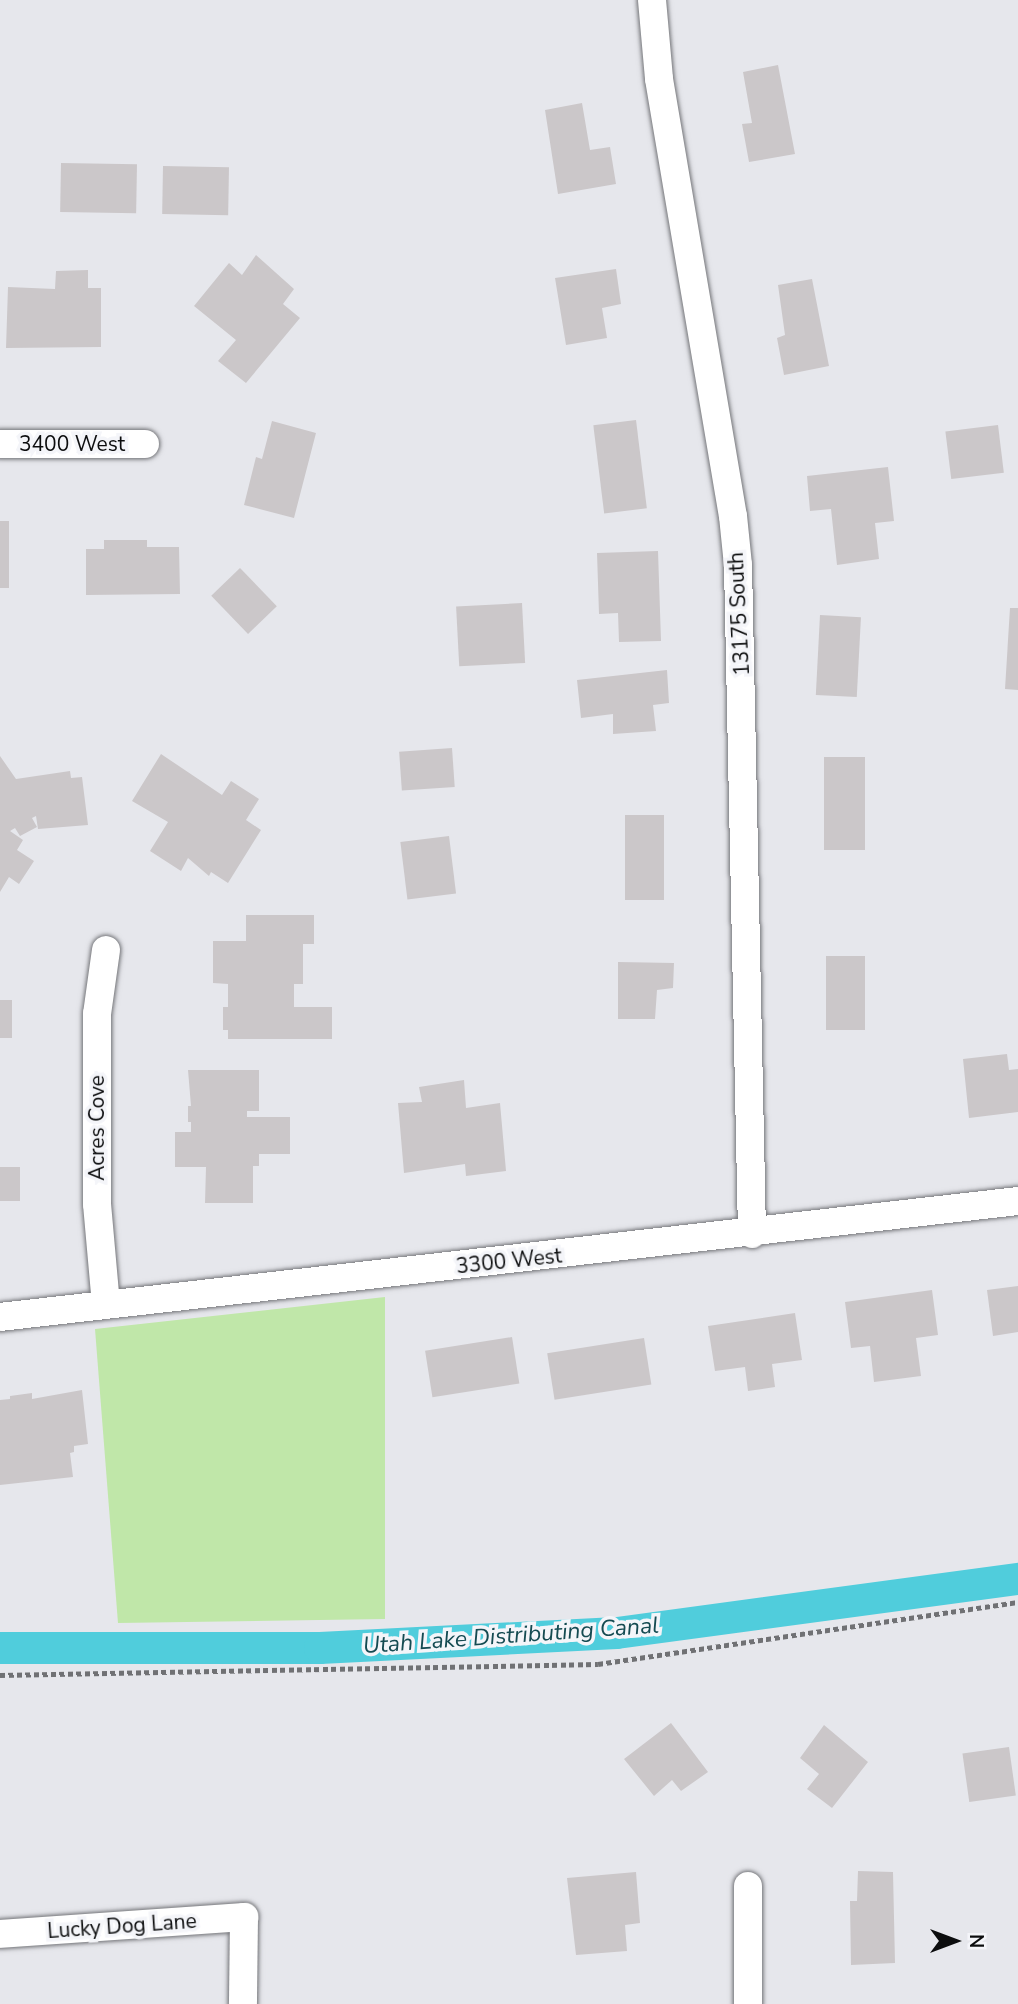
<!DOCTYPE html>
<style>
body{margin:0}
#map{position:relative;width:1018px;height:2004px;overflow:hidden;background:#e6e7ec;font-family:"Nunito Sans",sans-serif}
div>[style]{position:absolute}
.green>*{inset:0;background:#c0e7a9}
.canal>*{height:32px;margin:-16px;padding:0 16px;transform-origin:16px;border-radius:16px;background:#50cddc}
.building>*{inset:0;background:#cbc7c9;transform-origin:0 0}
.path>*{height:4.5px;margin-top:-2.25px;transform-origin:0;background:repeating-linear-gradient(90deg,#707174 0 5px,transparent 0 8.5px)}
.roads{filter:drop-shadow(0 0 2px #75767a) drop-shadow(0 0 2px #75767a)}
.street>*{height:28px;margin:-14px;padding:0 14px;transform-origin:14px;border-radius:14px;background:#fff}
span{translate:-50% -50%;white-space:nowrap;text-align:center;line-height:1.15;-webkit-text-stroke:7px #f4f5f9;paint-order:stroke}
.street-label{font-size:21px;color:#0c0d0e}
.water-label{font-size:23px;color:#154b52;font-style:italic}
.north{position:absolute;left:920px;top:1906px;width:70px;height:70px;-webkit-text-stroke:5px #f4f5f9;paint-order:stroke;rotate:90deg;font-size:19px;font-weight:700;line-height:28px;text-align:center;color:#0c0d0e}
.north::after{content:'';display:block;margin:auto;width:24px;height:32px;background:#0c0d0e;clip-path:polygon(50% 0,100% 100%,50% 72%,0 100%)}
</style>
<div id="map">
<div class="green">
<div style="clip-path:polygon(385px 1297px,385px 1619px,118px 1623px,95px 1329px)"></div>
</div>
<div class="canal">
<div style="left:0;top:1648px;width:320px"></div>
<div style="left:320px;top:1648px;width:297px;rotate:-2.9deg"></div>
<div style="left:617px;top:1633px;width:405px;rotate:-7.7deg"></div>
</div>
<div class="building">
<div style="clip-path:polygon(778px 65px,795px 154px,749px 162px,742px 124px,752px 123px,743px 72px)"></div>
<div style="clip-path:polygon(582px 103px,590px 150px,610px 147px,616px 184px,558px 194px,545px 110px)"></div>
<div style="left:61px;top:163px;width:76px;height:49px;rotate:1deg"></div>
<div style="left:163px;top:166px;width:66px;height:48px;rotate:1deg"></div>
<div style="clip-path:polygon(256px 255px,294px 289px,283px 304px,300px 318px,246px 383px,218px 361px,236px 340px,194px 306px,229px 263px,242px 275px)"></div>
<div style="clip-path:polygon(616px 269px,621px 304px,602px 308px,607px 338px,566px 345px,555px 278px)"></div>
<div style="clip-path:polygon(88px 270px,88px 288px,101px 288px,101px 347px,6px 348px,8px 287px,55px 289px,56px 271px)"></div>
<div style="clip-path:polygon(812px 279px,829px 366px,784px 375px,777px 338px,785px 335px,778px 285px)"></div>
<div style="left:636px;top:420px;width:89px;height:43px;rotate:83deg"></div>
<div style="clip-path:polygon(272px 421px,316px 433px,294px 518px,244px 505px,256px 457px,262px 459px)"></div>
<div style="left:998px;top:425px;width:48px;height:53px;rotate:83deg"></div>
<div style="clip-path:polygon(888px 467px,894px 521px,875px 523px,879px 559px,837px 565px,831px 509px,810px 511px,807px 476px)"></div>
<div style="left:0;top:521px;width:9px;height:67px"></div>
<div style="clip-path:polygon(104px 540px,147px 540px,147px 547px,179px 547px,180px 594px,86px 595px,86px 549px,104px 549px)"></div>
<div style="clip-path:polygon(658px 551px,661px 641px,619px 642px,618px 613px,599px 614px,597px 553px)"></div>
<div style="left:240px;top:568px;width:53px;height:40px;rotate:46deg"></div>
<div style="left:522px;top:603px;width:60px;height:66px;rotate:87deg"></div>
<div style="clip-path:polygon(1010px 608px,1018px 608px,1018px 690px,1005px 689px)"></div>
<div style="left:820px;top:615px;width:41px;height:80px;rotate:3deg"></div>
<div style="clip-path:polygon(667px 670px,669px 703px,653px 705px,656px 731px,613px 734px,613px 714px,581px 718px,577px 680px)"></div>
<div style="left:452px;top:748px;width:39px;height:53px;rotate:86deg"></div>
<div style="clip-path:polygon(161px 754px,222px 795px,231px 781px,259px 799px,246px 820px,261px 830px,228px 883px,211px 872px,209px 876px,188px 858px,181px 871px,150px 851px,168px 822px,132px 801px)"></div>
<div style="clip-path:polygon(0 756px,16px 779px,70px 771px,71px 778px,82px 777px,88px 825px,38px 829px,36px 816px,32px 818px,37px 827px,20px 836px,15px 828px,10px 831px,23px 840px,17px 850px,34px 861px,19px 884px,9px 877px,0 892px)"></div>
<div style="left:824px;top:757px;width:41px;height:93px"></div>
<div style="left:625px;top:815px;width:39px;height:85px"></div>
<div style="left:449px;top:836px;width:58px;height:49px;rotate:83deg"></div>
<div style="clip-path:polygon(246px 915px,314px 915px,314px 944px,303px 944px,303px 984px,294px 984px,294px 1007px,332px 1007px,332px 1039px,228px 1039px,228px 1030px,223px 1030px,223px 1007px,228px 1007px,228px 984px,213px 983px,213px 941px,246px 941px)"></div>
<div style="left:826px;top:956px;width:39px;height:74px"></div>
<div style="clip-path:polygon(618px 962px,674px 963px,673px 988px,657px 990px,655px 1019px,618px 1019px)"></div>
<div style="left:0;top:1000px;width:12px;height:38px"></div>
<div style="clip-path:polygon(1007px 1054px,1009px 1070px,1018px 1069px,1018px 1112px,969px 1118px,963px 1059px)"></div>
<div style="clip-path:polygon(188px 1070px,259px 1070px,259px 1111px,247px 1111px,247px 1117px,290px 1117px,290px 1154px,259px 1154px,259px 1166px,253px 1166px,253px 1203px,205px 1203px,206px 1167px,175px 1167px,175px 1132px,191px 1132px,191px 1122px,188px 1122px,188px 1106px,191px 1106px)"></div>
<div style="clip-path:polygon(464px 1080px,466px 1108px,500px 1103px,506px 1171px,466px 1176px,465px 1164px,404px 1173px,398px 1103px,422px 1102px,419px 1087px)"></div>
<div style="left:0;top:1167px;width:20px;height:34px"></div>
<div style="clip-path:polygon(1018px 1286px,1018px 1332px,993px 1336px,987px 1290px)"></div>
<div style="clip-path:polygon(932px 1290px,938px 1335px,916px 1338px,921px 1376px,874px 1382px,870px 1346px,851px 1348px,845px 1302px)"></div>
<div style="clip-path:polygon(795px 1313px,802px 1360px,772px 1364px,775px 1387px,748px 1391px,745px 1367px,715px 1371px,708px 1326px)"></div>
<div style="left:512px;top:1337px;width:47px;height:88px;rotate:81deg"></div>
<div style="left:644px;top:1338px;width:47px;height:98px;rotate:81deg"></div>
<div style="clip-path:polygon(82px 1390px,88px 1444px,74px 1446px,74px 1452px,70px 1453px,73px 1477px,0 1485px,0 1400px,10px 1399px,10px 1396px,32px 1393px,32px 1399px)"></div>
<div style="clip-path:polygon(671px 1723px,708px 1772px,681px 1791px,672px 1780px,654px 1796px,624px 1759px)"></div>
<div style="clip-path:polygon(824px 1725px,868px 1762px,832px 1808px,807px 1789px,819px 1774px,800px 1758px)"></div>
<div style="left:1009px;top:1747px;width:49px;height:47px;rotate:82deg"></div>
<div style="clip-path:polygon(858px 1871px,893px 1872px,895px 1963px,851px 1965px,850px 1901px,857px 1901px)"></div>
<div style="clip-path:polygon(636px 1872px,640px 1923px,625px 1925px,627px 1951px,576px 1955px,567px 1878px)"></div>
</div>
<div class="path">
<div style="left:0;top:1675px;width:598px;rotate:-1.05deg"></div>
<div style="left:598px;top:1664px;width:425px;rotate:-8.4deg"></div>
</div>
<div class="roads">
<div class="street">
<div style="left:652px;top:0;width:79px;rotate:84.9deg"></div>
<div style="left:659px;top:79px;width:443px;rotate:80.4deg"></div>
<div style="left:733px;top:516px;width:49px;rotate:84.2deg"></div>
<div style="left:738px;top:565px;width:669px;rotate:88.8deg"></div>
<div style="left:0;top:444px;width:145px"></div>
<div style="left:106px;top:950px;width:65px;rotate:98deg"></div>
<div style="left:97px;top:1014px;width:190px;rotate:90deg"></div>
<div style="left:97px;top:1204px;width:101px;rotate:84.9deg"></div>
<div style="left:0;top:1317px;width:1025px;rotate:-6.5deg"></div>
<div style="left:0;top:1934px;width:245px;rotate:-4deg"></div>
<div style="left:244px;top:1917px;width:87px;rotate:90.7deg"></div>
<div style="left:748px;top:2004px;width:118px;rotate:-90deg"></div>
</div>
</div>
<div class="street-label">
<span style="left:72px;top:444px">3400 West</span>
<span style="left:739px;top:614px;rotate:-93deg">13175 South</span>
<span style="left:97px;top:1128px;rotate:-90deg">Acres Cove</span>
<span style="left:509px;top:1261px;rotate:-6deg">3300 West</span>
<span style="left:122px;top:1926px;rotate:-4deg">Lucky Dog Lane</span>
</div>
<div class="water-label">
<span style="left:511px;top:1636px;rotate:-4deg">Utah Lake Distributing Canal</span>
</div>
<div class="north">N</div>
</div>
